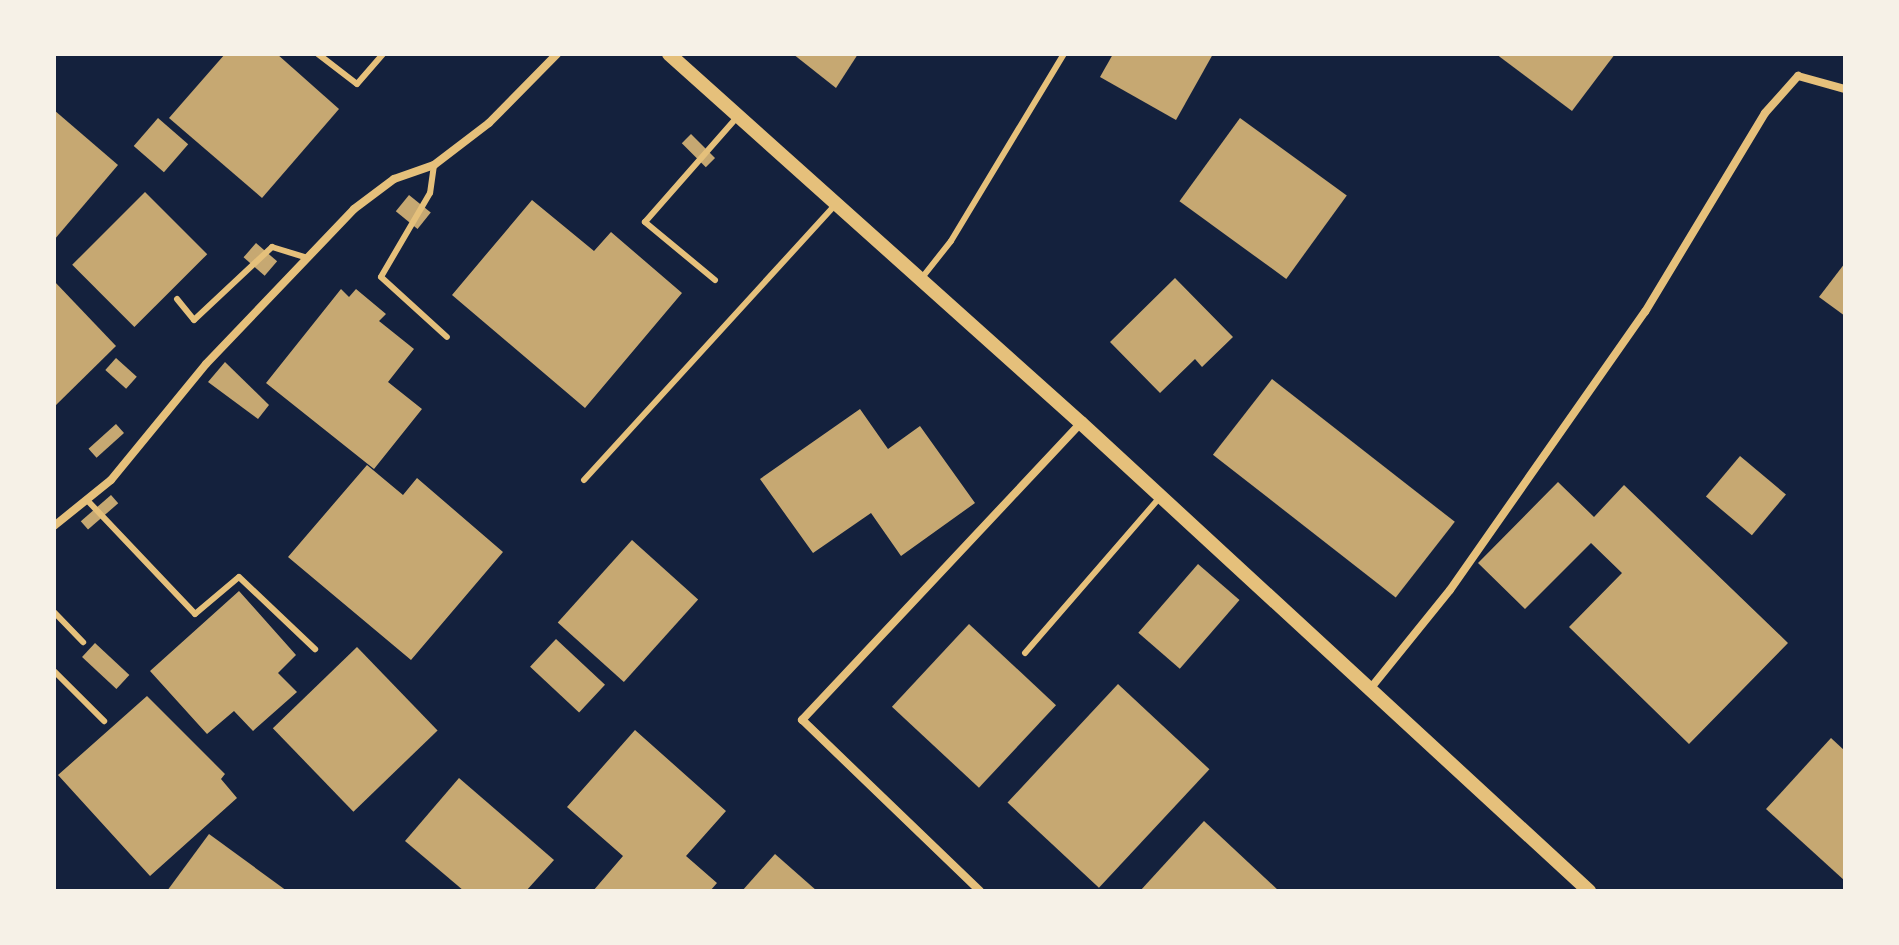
<!DOCTYPE html>
<style>
body{margin:0}
#map{position:relative;width:1899px;height:945px;overflow:hidden;background:#14213d;font-family:"Archivo Narrow",sans-serif}
div>[style]{position:absolute}
.building>*{inset:0;background:#c6a872;transform-origin:0 0}
.service>*{height:6px;margin:-3px;padding:0 3px;transform-origin:3px;border-radius:3px;background:#e5c07b}
.minor>*{height:8px;margin:-4px;padding:0 4px;transform-origin:4px;border-radius:4px;background:#e5c07b}
.tertiary>*{height:14px;margin:-7px;padding:0 7px;transform-origin:7px;border-radius:7px;background:#e5c07b}
span{translate:-50% -50%;white-space:nowrap;text-align:center;line-height:1.15;-webkit-text-stroke:6px #f6f1e7;paint-order:stroke}
.frame{position:absolute;inset:0;border:56px solid #f6f1e7;pointer-events:none}
</style>
<div id="map">
<div class="building">
<div style="clip-path:polygon(225px 54px,277px 54px,339px 109px,262px 198px,169px 118px)"></div>
<div style="clip-path:polygon(793px 54px,858px 54px,836px 88px)"></div>
<div style="clip-path:polygon(1113px 54px,1213px 54px,1176px 120px,1100px 77px)"></div>
<div style="clip-path:polygon(1496px 54px,1615px 54px,1572px 111px)"></div>
<div style="clip-path:polygon(54px 110px,118px 165px,54px 240px)"></div>
<div style="left:158px;top:118px;width:40px;height:37px;rotate:41deg"></div>
<div style="left:1240px;top:118px;width:132px;height:103px;rotate:36deg"></div>
<div style="left:691px;top:134px;width:34px;height:13px;rotate:45deg"></div>
<div style="left:145px;top:192px;width:88px;height:103px;rotate:45deg"></div>
<div style="left:409px;top:195px;width:28px;height:21px;rotate:39deg"></div>
<div style="clip-path:polygon(532px 200px,594px 251px,611px 232px,682px 293px,585px 408px,452px 295px)"></div>
<div style="left:256px;top:243px;width:28px;height:19px;rotate:41deg"></div>
<div style="clip-path:polygon(1845px 263px,1845px 316px,1819px 297px)"></div>
<div style="clip-path:polygon(1175px 278px,1233px 337px,1202px 367px,1195px 359px,1160px 393px,1110px 342px)"></div>
<div style="clip-path:polygon(54px 281px,116px 346px,54px 407px)"></div>
<div style="clip-path:polygon(341px 289px,349px 297px,356px 289px,386px 314px,379px 321px,414px 349px,388px 382px,422px 409px,374px 469px,266px 383px)"></div>
<div style="left:116px;top:358px;width:28px;height:16px;rotate:42deg"></div>
<div style="clip-path:polygon(225px 362px,269px 405px,258px 419px,208px 382px)"></div>
<div style="left:1272px;top:379px;width:232px;height:96px;rotate:38deg"></div>
<div style="clip-path:polygon(860px 409px,888px 449px,920px 426px,975px 503px,901px 556px,871px 513px,813px 553px,760px 479px)"></div>
<div style="left:116px;top:424px;width:12px;height:37px;rotate:48deg"></div>
<div style="left:1740px;top:456px;width:60px;height:53px;rotate:40deg"></div>
<div style="clip-path:polygon(367px 465px,403px 495px,417px 478px,503px 552px,411px 660px,288px 557px)"></div>
<div style="clip-path:polygon(1558px 482px,1594px 517px,1624px 485px,1788px 643px,1689px 744px,1569px 627px,1622px 573px,1591px 543px,1525px 609px,1478px 563px)"></div>
<div style="left:111px;top:495px;width:11px;height:40px;rotate:49deg"></div>
<div style="left:632px;top:540px;width:89px;height:111px;rotate:42deg"></div>
<div style="left:1198px;top:564px;width:55px;height:91px;rotate:41deg"></div>
<div style="clip-path:polygon(239px 591px,296px 655px,278px 673px,297px 692px,253px 731px,234px 711px,207px 734px,150px 671px)"></div>
<div style="left:969px;top:624px;width:119px;height:113px;rotate:43deg"></div>
<div style="left:556px;top:639px;width:67px;height:38px;rotate:43deg"></div>
<div style="left:95px;top:643px;width:47px;height:19px;rotate:43deg"></div>
<div style="left:357px;top:647px;width:116px;height:117px;rotate:46deg"></div>
<div style="left:1118px;top:684px;width:125px;height:162px;rotate:43deg"></div>
<div style="clip-path:polygon(147px 696px,225px 774px,221px 779px,237px 798px,150px 876px,58px 775px)"></div>
<div style="clip-path:polygon(635px 730px,726px 811px,686px 856px,717px 883px,710px 891px,593px 891px,623px 856px,567px 807px)"></div>
<div style="clip-path:polygon(1831px 738px,1845px 751px,1845px 881px,1766px 809px)"></div>
<div style="clip-path:polygon(459px 778px,554px 860px,526px 891px,464px 891px,405px 841px)"></div>
<div style="clip-path:polygon(1204px 821px,1279px 891px,1140px 891px)"></div>
<div style="clip-path:polygon(209px 834px,287px 891px,167px 891px)"></div>
<div style="clip-path:polygon(775px 854px,817px 891px,742px 891px)"></div>
</div>
<div class="service">
<div style="left:318px;top:54px;width:49px;rotate:37.6deg"></div>
<div style="left:357px;top:84px;width:40px;rotate:-49deg"></div>
<div style="left:434px;top:165px;width:28px;rotate:98deg"></div>
<div style="left:430px;top:193px;width:97px;rotate:120.3deg"></div>
<div style="left:381px;top:277px;width:89px;rotate:42.3deg"></div>
<div style="left:921px;top:279px;width:48px;rotate:-51.7deg"></div>
<div style="left:951px;top:241px;width:218px;rotate:-58.9deg"></div>
<div style="left:715px;top:280px;width:91px;rotate:-140.4deg"></div>
<div style="left:645px;top:222px;width:141px;rotate:-48.7deg"></div>
<div style="left:177px;top:299px;width:27px;rotate:51deg"></div>
<div style="left:194px;top:320px;width:107px;rotate:-43.1deg"></div>
<div style="left:272px;top:247px;width:37px;rotate:17deg"></div>
<div style="left:584px;top:480px;width:372px;rotate:-47.6deg"></div>
<div style="left:87px;top:500px;width:157px;rotate:46.5deg"></div>
<div style="left:195px;top:614px;width:57px;rotate:-40.1deg"></div>
<div style="left:239px;top:577px;width:105px;rotate:43.5deg"></div>
<div style="left:54px;top:612px;width:42px;rotate:46deg"></div>
<div style="left:1025px;top:653px;width:208px;rotate:-49.1deg"></div>
<div style="left:54px;top:671px;width:71px;rotate:45deg"></div>
</div>
<div class="minor">
<div style="left:54px;top:526px;width:73px;rotate:-38.9deg"></div>
<div style="left:111px;top:480px;width:150px;rotate:-50.7deg"></div>
<div style="left:206px;top:364px;width:214px;rotate:-46.3deg"></div>
<div style="left:354px;top:209px;width:50px;rotate:-36.9deg"></div>
<div style="left:394px;top:179px;width:42px;rotate:-19.3deg"></div>
<div style="left:434px;top:165px;width:69px;rotate:-37.4deg"></div>
<div style="left:489px;top:123px;width:97px;rotate:-45.4deg"></div>
<div style="left:1370px;top:689px;width:127px;rotate:-51.1deg"></div>
<div style="left:1450px;top:590px;width:340px;rotate:-55deg"></div>
<div style="left:1645px;top:312px;width:232px;rotate:-58.9deg"></div>
<div style="left:1765px;top:113px;width:50px;rotate:-48.3deg"></div>
<div style="left:1798px;top:76px;width:49px;rotate:15.5deg"></div>
<div style="left:980px;top:891px;width:247px;rotate:-136.1deg"></div>
<div style="left:802px;top:720px;width:407px;rotate:-46.8deg"></div>
</div>
<div class="tertiary">
<div style="left:669px;top:54px;width:553px;rotate:41.85deg"></div>
<div style="left:1081px;top:423px;width:691px;rotate:42.65deg"></div>
</div>
<div class="frame"></div>
</div>
